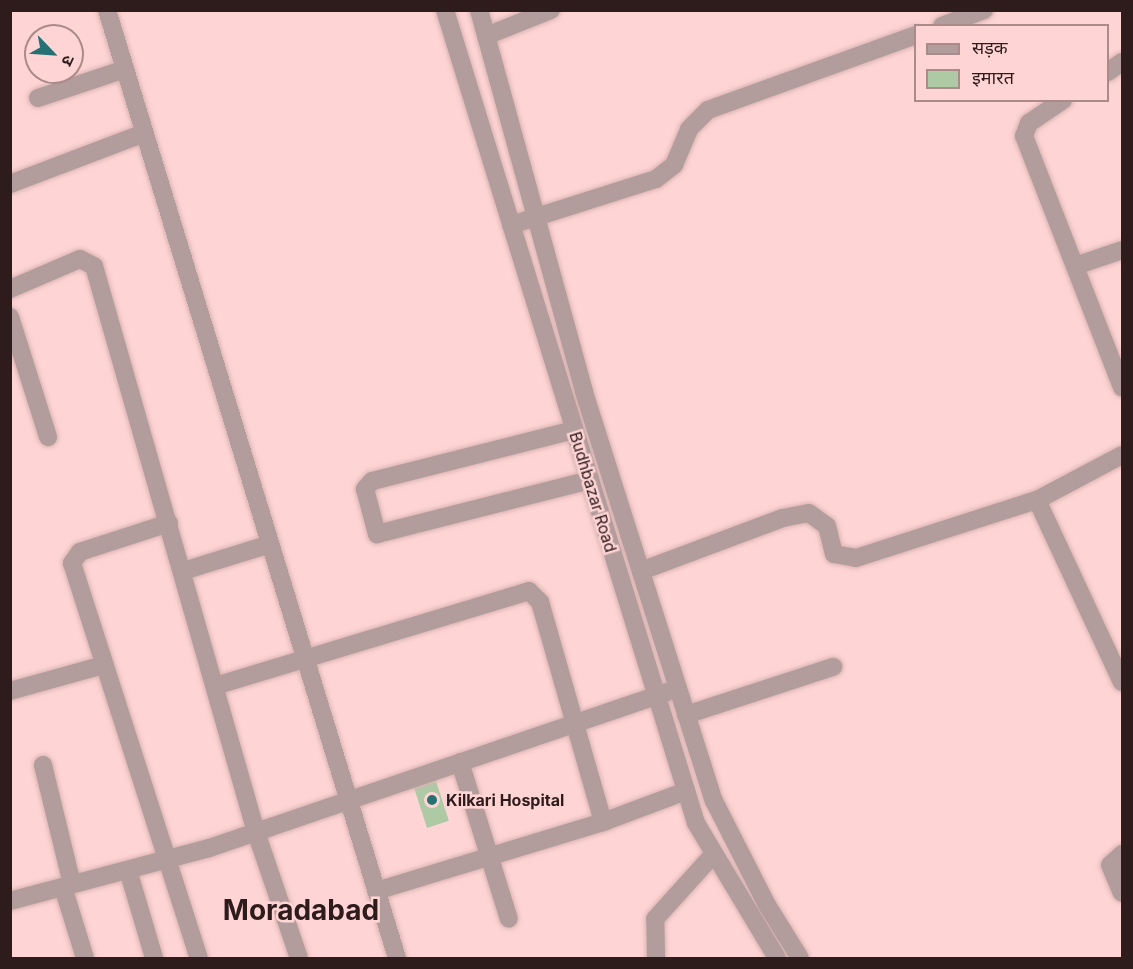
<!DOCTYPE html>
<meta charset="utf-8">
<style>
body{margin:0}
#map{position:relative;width:1133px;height:969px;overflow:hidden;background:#fed4d4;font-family:Inter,"Noto Sans Devanagari",sans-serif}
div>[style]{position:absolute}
.building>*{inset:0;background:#aecaa5;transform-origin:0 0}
.roads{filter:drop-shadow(0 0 2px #d9b3b3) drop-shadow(0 0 2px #d9b3b3)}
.minor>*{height:18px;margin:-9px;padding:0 9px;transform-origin:9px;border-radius:9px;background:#b29c9c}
.dots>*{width:16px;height:16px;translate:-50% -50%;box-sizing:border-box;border:3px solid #fed4d4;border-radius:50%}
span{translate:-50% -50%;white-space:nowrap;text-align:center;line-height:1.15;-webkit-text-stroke:5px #fed4d4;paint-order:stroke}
.street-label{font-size:16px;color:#2e1b1c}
.poi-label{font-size:16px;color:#2e1b1c;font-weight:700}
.left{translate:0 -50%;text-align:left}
.town-label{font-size:28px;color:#2e1b1c;font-weight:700}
.frame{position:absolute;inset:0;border:12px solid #2e1b1c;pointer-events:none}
.legend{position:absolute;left:914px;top:24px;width:195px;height:78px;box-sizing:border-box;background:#fed4d4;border:2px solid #ab8a8a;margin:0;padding:8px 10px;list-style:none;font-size:18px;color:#2e1b1c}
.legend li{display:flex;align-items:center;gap:12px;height:30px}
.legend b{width:30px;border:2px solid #ab8a8a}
.north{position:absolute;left:24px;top:24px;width:60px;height:60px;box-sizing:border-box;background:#fed4d4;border:2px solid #ab8a8a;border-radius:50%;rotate:115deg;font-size:16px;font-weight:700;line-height:24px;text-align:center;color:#2e1b1c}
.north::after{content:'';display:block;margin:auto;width:21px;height:27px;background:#267174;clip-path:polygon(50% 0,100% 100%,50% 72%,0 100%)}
</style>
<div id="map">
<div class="building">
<div style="left:435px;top:778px;width:45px;height:23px;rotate:72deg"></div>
</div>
<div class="roads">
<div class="minor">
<div style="left:107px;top:10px;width:991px;rotate:72.99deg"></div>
<div style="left:445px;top:10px;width:851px;rotate:72.84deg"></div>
<div style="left:696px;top:823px;width:157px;rotate:59deg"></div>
<div style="left:479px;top:10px;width:396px;rotate:74.6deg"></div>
<div style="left:584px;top:392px;width:429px;rotate:72.4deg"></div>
<div style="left:714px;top:801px;width:117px;rotate:63deg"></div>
<div style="left:767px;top:905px;width:62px;rotate:58.1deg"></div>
<div style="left:942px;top:26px;width:45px;rotate:-20.9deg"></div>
<div style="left:486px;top:36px;width:70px;rotate:-21.8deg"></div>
<div style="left:1108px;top:72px;width:17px;rotate:-36deg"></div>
<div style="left:38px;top:98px;width:92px;rotate:-18.4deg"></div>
<div style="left:1063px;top:100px;width:41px;rotate:145.9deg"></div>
<div style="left:1029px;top:123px;width:14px;rotate:111deg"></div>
<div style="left:1024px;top:136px;width:270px;rotate:68.7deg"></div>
<div style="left:10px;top:184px;width:143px;rotate:-20.8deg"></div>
<div style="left:511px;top:225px;width:152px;rotate:-17.6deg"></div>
<div style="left:656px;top:179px;width:23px;rotate:-38deg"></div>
<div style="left:674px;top:165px;width:39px;rotate:-67deg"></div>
<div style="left:689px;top:129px;width:27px;rotate:-45deg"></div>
<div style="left:708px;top:110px;width:221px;rotate:-19.8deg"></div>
<div style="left:1078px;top:265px;width:46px;rotate:-18.8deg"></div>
<div style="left:10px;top:289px;width:76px;rotate:-23.2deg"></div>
<div style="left:80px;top:259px;width:16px;rotate:27deg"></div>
<div style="left:94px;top:266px;width:589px;rotate:74.03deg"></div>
<div style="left:256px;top:832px;width:133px;rotate:71.2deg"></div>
<div style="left:10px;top:317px;width:126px;rotate:72.4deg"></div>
<div style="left:574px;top:430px;width:208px;rotate:165.8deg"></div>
<div style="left:372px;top:481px;width:11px;rotate:131deg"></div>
<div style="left:365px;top:489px;width:47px;rotate:75.1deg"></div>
<div style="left:377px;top:534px;width:220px;rotate:-14.2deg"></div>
<div style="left:1037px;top:500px;width:201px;rotate:65deg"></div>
<div style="left:169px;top:523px;width:94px;rotate:162deg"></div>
<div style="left:80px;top:552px;width:14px;rotate:126deg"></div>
<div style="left:72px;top:563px;width:415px;rotate:72.2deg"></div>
<div style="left:183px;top:571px;width:91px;rotate:-17.2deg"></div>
<div style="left:641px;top:571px;width:152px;rotate:-20.5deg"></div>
<div style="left:783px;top:518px;width:26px;rotate:-11deg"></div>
<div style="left:809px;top:513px;width:22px;rotate:36deg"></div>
<div style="left:827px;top:526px;width:29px;rotate:76deg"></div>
<div style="left:834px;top:554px;width:22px;rotate:10deg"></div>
<div style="left:856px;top:558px;width:190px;rotate:-17.8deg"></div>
<div style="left:1037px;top:500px;width:96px;rotate:-27.9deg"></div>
<div style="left:215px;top:686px;width:328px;rotate:-16.8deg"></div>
<div style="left:529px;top:591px;width:16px;rotate:45deg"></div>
<div style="left:540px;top:602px;width:229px;rotate:74deg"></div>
<div style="left:10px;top:691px;width:98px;rotate:-15.5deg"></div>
<div style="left:686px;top:715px;width:155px;rotate:-18.1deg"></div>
<div style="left:460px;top:762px;width:164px;rotate:72.7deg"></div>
<div style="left:43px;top:765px;width:122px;rotate:76.3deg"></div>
<div style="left:1122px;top:854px;width:16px;rotate:137deg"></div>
<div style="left:1110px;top:865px;width:30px;rotate:67deg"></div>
<div style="left:128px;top:870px;width:92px;rotate:73.5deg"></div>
<div style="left:63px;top:887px;width:74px;rotate:72.8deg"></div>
<div style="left:376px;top:891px;width:237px;rotate:-16.9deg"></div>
<div style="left:603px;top:822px;width:89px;rotate:-20.5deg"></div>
<div style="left:10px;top:901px;width:206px;rotate:-14.9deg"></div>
<div style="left:209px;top:848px;width:484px;rotate:-18.8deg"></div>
<div style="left:656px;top:958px;width:39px;rotate:-91deg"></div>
<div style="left:655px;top:919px;width:85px;rotate:-47.9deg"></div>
</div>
</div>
<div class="dots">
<div style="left:432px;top:800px;background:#267174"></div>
</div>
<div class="street-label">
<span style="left:593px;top:492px;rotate:73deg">Budhbazar Road</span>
</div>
<div class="poi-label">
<span class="left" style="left:446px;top:800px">Kilkari Hospital</span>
</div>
<div class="town-label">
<span style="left:301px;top:910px">Moradabad</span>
</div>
<div class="frame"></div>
<ul class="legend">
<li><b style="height:8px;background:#b29c9c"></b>सड़क</li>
<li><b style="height:16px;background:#aecaa5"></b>इमारत</li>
</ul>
<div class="north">उ</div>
</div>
